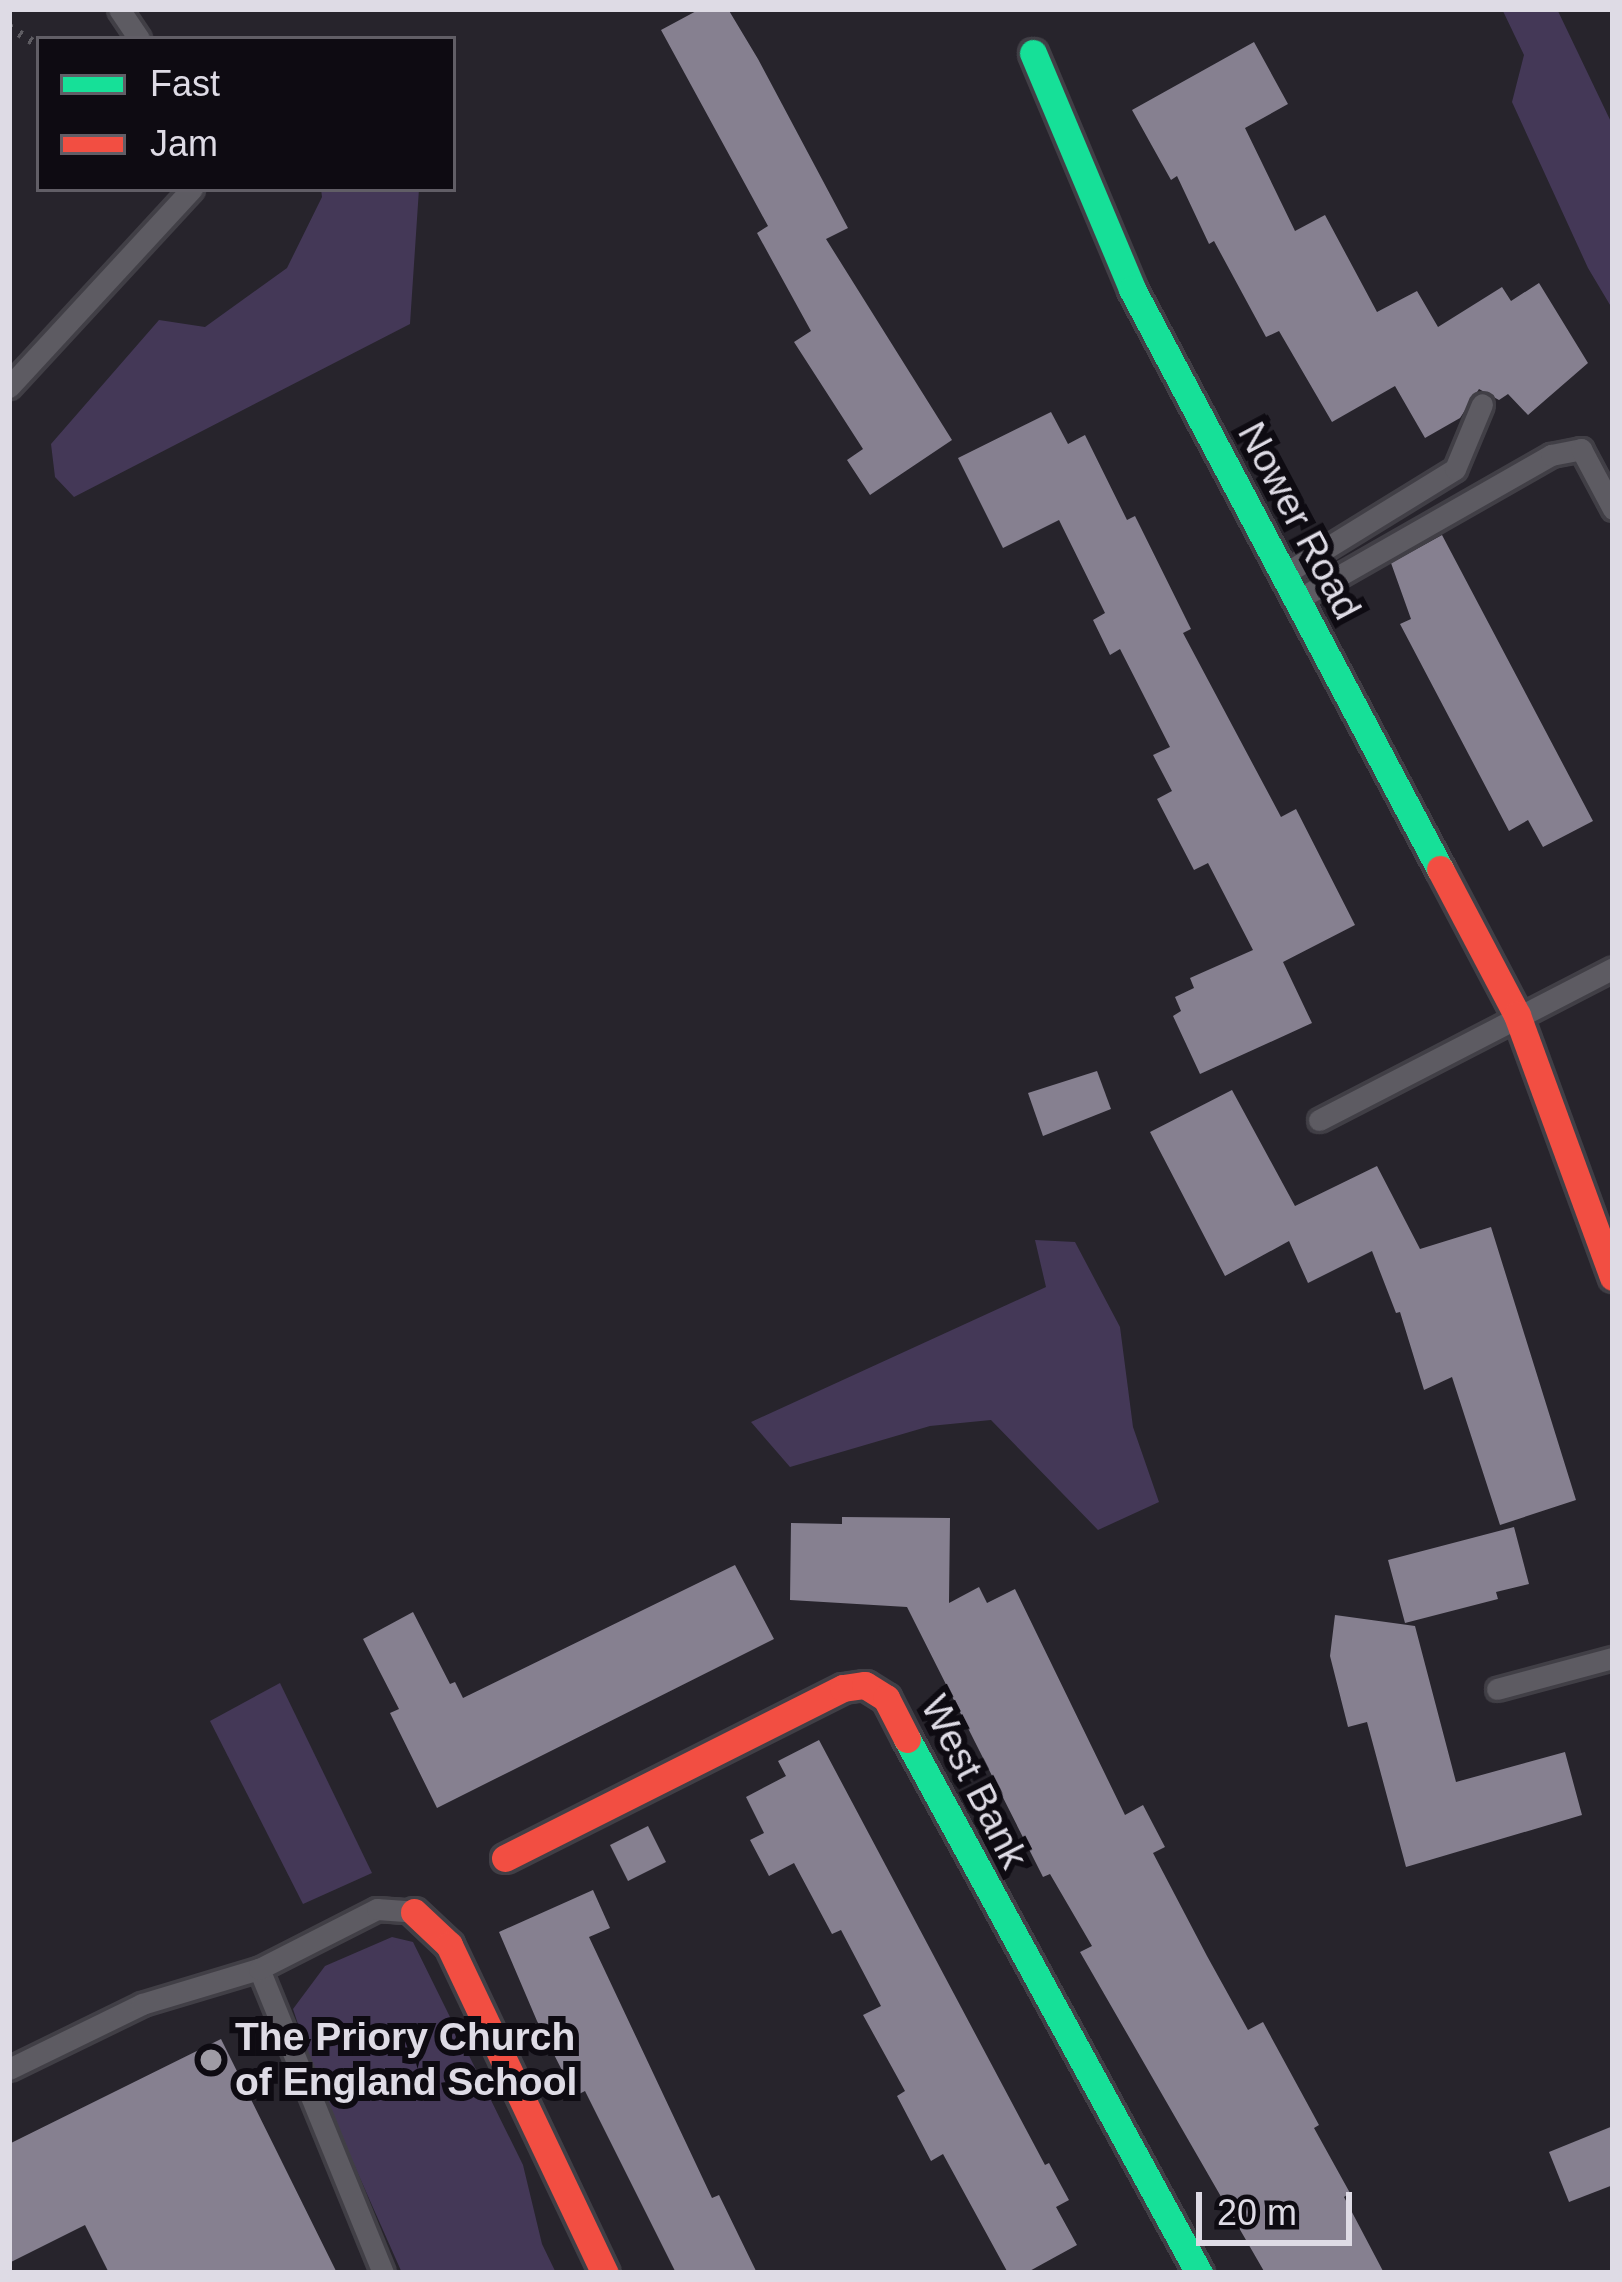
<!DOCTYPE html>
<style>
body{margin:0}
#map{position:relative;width:1622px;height:2282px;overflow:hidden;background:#27242c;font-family:Helvetica,sans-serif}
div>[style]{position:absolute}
.green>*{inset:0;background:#443857}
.building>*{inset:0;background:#868090}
.path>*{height:8px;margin-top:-4px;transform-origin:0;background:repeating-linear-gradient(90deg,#5f5d63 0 3px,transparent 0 12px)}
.roads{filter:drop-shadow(3px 0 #413f46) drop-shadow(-3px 0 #413f46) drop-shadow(0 3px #413f46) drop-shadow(0 -3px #413f46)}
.lane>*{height:21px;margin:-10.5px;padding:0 10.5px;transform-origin:10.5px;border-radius:10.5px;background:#5d5b62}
.fast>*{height:27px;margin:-13.5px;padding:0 13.5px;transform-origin:13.5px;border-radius:13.5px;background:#16e098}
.jam>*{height:27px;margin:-13.5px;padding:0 13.5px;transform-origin:13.5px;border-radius:13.5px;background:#f24e42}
.dots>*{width:33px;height:33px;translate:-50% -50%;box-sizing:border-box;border:6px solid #0e0b12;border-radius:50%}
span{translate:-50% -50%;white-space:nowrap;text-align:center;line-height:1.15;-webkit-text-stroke:12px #0e0b12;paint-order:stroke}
.street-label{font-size:39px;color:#dedbe5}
.poi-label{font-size:39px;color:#dedbe5;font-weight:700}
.left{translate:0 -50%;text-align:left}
.frame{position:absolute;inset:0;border:12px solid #dedbe5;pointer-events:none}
.legend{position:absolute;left:36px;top:36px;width:420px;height:156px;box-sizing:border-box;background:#0e0b12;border:3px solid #615e66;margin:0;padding:15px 21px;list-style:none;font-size:36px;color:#dedbe5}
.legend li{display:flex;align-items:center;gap:24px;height:60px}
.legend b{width:60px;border:3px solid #615e66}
.scale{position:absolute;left:1196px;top:2192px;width:156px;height:54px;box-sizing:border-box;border:6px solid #dedbe5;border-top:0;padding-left:15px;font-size:36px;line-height:42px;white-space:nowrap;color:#dedbe5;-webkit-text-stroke:9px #0e0b12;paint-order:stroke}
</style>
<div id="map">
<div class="green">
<i style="clip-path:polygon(1502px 9px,1557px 9px,1613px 126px,1613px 310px,1588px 268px,1512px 102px,1524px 55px)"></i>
<i style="clip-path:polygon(321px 189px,419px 189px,410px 324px,74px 497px,55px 477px,51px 444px,159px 320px,205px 327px,287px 268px,322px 197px)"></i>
<i style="clip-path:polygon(1035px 1240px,1075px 1242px,1120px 1327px,1133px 1427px,1159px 1502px,1098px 1530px,991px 1420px,930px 1426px,790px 1467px,751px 1422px,1046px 1287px)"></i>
<i style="clip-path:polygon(280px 1683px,372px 1873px,303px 1904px,210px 1721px)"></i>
<i style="clip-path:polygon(392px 1937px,413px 1942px,523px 2165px,542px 2244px,556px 2273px,402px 2273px,317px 2081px,293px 2009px,325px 1966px)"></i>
</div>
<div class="building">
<i style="clip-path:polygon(700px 9px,728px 9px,758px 59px,848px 228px,826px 239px,952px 440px,870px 495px,847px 460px,863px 449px,794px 342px,811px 331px,757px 233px,768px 226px,661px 30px)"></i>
<i style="clip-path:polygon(1254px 42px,1288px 104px,1245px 128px,1295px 231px,1325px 215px,1377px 312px,1417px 291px,1438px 327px,1502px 287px,1511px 301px,1539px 283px,1588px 363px,1528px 415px,1508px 394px,1499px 400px,1479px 389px,1460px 418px,1425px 438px,1395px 386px,1332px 422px,1279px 331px,1266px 337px,1214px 241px,1209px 244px,1177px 176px,1171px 180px,1132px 110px)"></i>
<i style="clip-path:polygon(1051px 412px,1068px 444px,1085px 435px,1127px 520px,1135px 516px,1191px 629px,1183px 633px,1281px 817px,1296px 809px,1355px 925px,1283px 962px,1312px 1023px,1200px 1074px,1173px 1016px,1181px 1011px,1175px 997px,1194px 988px,1190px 978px,1253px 950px,1208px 863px,1194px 870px,1157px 799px,1172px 791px,1153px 755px,1170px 747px,1120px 649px,1110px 655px,1093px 620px,1105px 613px,1059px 520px,1003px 548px,958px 458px)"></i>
<i style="clip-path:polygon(1442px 535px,1593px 821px,1543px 847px,1528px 820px,1509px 831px,1400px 624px,1411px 619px,1391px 563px)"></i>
<i style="clip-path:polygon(1097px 1071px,1111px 1109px,1043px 1136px,1028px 1093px)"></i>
<i style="clip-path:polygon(1232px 1090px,1295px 1206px,1377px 1166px,1420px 1249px,1491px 1227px,1576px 1500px,1500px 1525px,1452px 1377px,1424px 1390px,1400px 1312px,1396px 1313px,1372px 1251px,1308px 1283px,1289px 1241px,1225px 1276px,1150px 1132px)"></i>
<i style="clip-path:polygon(842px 1517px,950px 1518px,949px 1603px,979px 1587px,987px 1603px,1015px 1589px,1125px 1815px,1143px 1805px,1165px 1847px,1153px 1853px,1207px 1956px,1248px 2030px,1263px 2022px,1319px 2125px,1314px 2128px,1350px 2193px,1344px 2197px,1384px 2273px,1265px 2273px,1080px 1952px,1092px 1946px,1050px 1874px,1043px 1877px,907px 1607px,790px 1600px,791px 1523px,842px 1524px)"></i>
<i style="clip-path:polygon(1514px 1527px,1529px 1584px,1496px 1592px,1498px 1599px,1405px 1623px,1388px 1560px)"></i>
<i style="clip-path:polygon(735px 1565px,774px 1639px,437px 1808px,390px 1713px,399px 1709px,363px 1639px,413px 1612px,450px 1684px,455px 1682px,463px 1698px)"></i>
<i style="clip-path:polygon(1335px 1615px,1415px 1626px,1456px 1782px,1565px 1752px,1582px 1815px,1406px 1867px,1367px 1722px,1348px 1727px,1330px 1656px)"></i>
<i style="clip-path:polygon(819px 1740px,1045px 2165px,1049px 2163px,1069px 2200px,1056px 2207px,1077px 2245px,1026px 2273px,1008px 2273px,943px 2154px,931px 2161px,897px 2096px,905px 2091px,863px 2015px,881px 2006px,841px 1930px,832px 1934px,794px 1863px,769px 1876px,750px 1840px,764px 1833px,746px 1797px,786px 1776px,778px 1761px)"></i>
<i style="clip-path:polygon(648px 1826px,666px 1862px,628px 1881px,610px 1845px)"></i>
<i style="clip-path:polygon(593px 1890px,610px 1928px,589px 1937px,712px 2198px,719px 2195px,757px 2273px,676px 2273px,585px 2091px,575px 2096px,537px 2021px,499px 1932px)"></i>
<i style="clip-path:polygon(221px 2039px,337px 2273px,109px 2273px,85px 2225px,9px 2263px,9px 2144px)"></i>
<i style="clip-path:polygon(1613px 2126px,1613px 2185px,1569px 2202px,1549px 2152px)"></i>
</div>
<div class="path">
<i style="left:9px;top:27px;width:36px;rotate:32deg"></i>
</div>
<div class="roads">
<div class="lane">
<i style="left:119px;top:9px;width:36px;rotate:56deg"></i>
<i style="left:9px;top:387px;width:270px;rotate:-47.3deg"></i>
<i style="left:1286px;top:573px;width:198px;rotate:-31.6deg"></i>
<i style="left:1455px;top:469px;width:70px;rotate:-67.4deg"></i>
<i style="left:1302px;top:597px;width:287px;rotate:-29.7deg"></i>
<i style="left:1551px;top:455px;width:31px;rotate:-11deg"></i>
<i style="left:1581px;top:449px;width:68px;rotate:61.9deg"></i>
<i style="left:1319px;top:1120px;width:331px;rotate:-27.3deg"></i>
<i style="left:1497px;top:1689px;width:120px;rotate:-15deg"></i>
<i style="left:259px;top:1969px;width:328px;rotate:67.8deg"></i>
<i style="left:9px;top:2069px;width:148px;rotate:-26deg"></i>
<i style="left:142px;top:2004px;width:122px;rotate:-16.7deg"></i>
<i style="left:259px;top:1969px;width:132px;rotate:-27deg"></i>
<i style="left:377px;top:1909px;width:31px;rotate:4deg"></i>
</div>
<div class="fast">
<i style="left:1033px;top:53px;width:256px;rotate:67.2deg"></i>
<i style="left:1132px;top:289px;width:657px;rotate:62.03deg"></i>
<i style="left:907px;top:1739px;width:609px;rotate:61.33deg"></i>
</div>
<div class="jam">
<i style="left:1440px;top:869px;width:165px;rotate:62.2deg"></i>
<i style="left:1517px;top:1015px;width:279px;rotate:69.9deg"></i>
<i style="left:505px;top:1858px;width:378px;rotate:-26.7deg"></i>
<i style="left:843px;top:1688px;width:22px;rotate:-8deg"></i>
<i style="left:865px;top:1685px;width:25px;rotate:32deg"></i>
<i style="left:886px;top:1698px;width:46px;rotate:62.9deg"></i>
<i style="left:414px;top:1912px;width:48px;rotate:43.3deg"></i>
<i style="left:449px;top:1945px;width:363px;rotate:64.6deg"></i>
</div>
</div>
<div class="dots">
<i style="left:211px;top:2060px;background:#9e9ba4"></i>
</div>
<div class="street-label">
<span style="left:1299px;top:521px;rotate:62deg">Nower Road</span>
<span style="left:974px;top:1782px;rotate:63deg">West Bank</span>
</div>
<div class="poi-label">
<span class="left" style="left:235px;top:2060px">The Priory Church<br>of England School</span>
</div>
<div class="frame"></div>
<ul class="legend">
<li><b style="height:15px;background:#16e098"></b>Fast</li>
<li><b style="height:15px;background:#f24e42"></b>Jam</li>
</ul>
<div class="scale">20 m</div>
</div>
